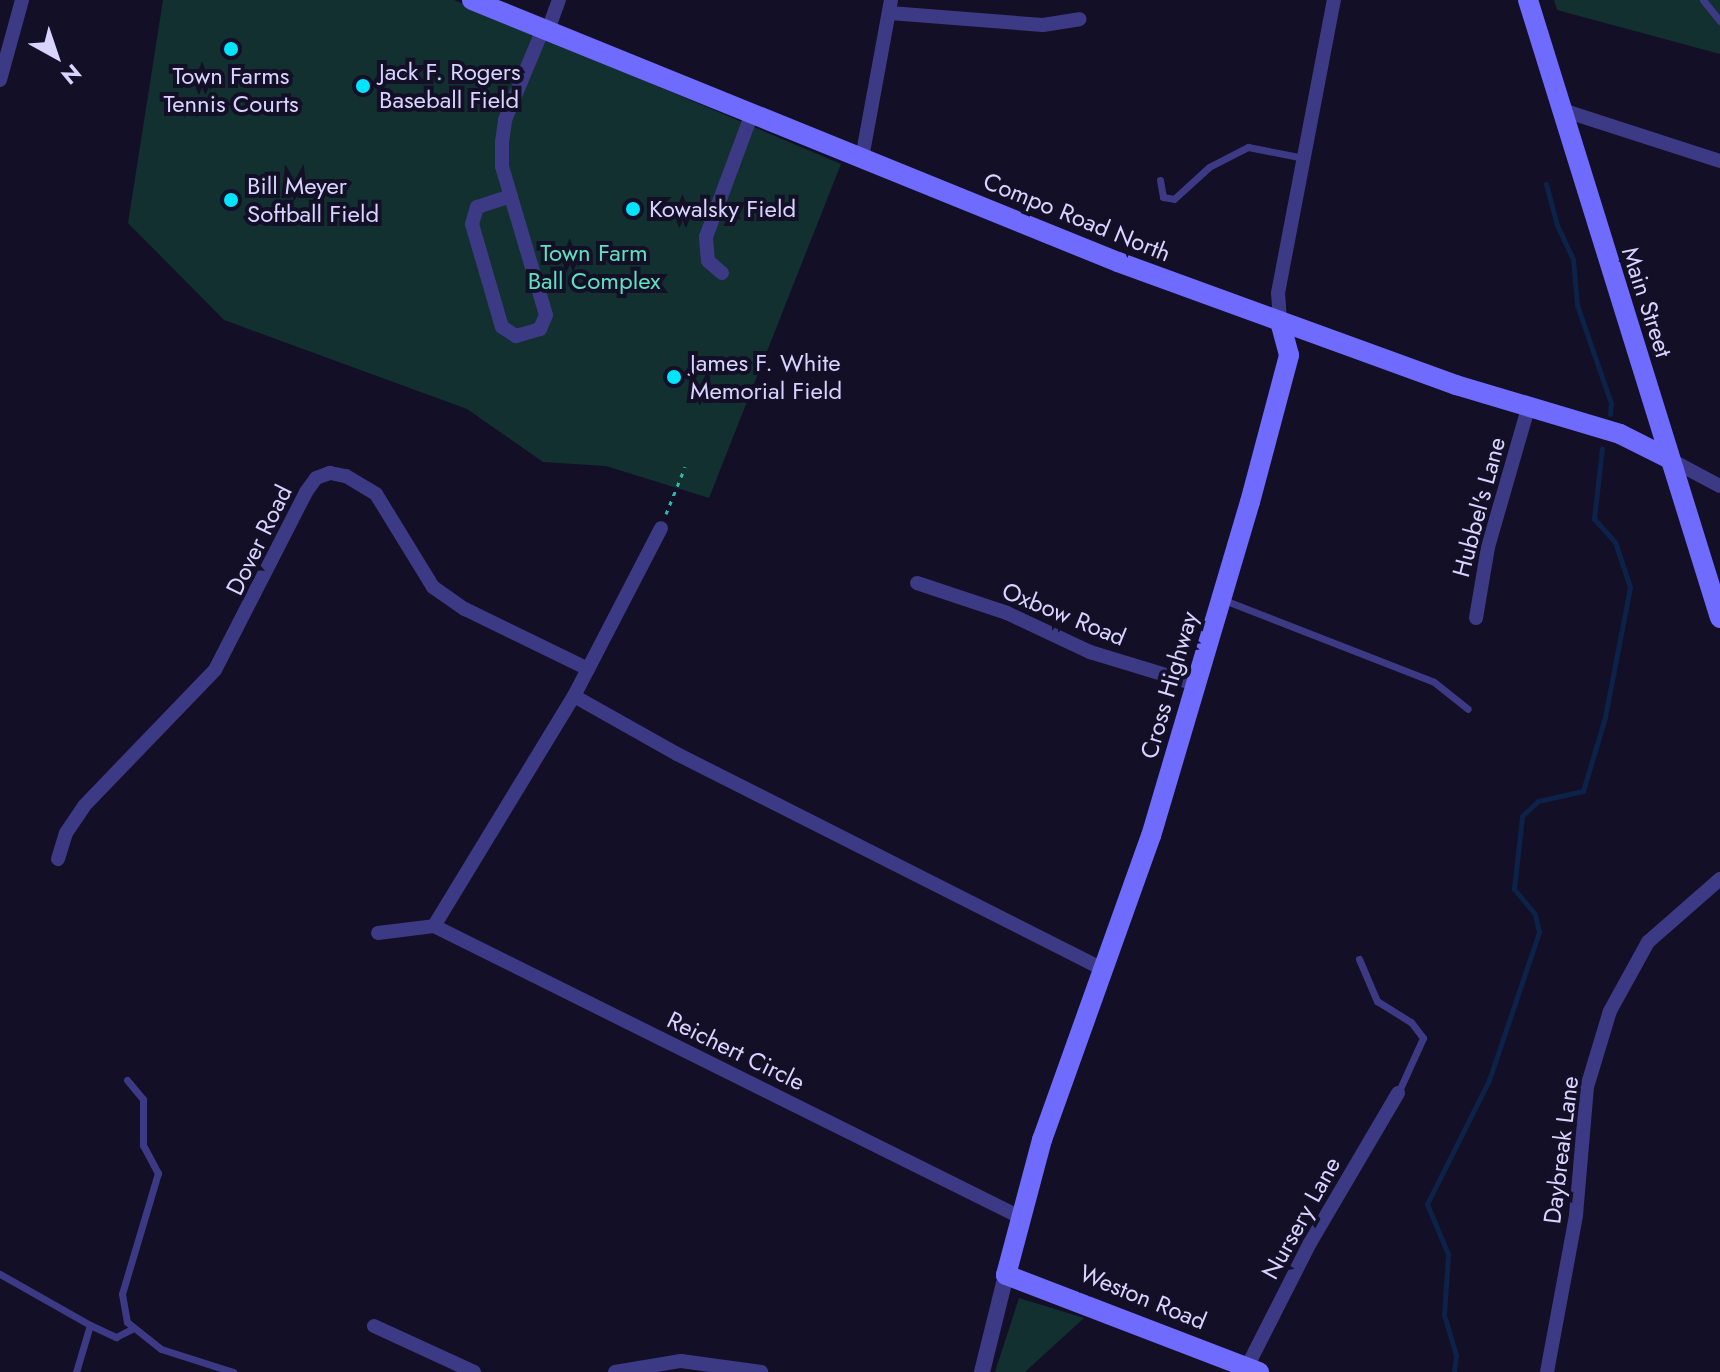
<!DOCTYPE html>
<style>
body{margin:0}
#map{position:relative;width:1720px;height:1372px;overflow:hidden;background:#130f26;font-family:Jost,sans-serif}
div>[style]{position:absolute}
.green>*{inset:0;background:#12302f}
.stream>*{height:5px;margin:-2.5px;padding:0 2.5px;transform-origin:2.5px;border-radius:2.5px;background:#0c2248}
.path>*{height:3px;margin-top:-1.5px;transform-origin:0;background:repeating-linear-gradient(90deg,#2fb8b0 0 4px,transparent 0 10px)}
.service>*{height:7px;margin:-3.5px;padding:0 3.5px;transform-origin:3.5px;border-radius:3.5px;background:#3d3a85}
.minor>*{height:14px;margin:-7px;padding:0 7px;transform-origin:7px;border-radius:7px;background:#3d3a85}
.tertiary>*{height:16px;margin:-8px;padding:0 8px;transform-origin:8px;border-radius:8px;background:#3d3a85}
.secondary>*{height:20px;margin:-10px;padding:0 10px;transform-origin:10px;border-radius:10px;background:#6f6bff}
.dots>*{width:22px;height:22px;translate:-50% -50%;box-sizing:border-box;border:4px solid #130f26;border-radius:50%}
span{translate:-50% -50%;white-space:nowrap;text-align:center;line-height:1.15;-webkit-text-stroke:8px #130f26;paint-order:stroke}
.poi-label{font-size:24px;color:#d9d4ff}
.left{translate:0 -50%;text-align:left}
.street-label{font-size:24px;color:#d9d4ff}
.park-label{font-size:24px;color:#5fe0c0}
.north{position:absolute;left:16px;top:16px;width:80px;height:80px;-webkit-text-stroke:6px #130f26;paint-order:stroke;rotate:140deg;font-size:22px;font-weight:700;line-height:32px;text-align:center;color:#d9d4ff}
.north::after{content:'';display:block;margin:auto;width:28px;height:36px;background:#d9d4ff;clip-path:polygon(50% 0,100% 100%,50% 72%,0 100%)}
</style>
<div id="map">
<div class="green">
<i style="clip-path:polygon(163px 0,454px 0,841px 164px,709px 498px,606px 466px,543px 462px,467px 409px,224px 320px,128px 223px)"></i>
<i style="clip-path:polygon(1554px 0,1720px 0,1720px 54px,1557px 10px)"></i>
<i style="clip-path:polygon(1019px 1298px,1084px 1318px,1025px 1372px,995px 1372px)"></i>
</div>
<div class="stream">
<i style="left:1546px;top:184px;width:42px;rotate:75deg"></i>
<i style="left:1557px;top:225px;width:38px;rotate:65deg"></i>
<i style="left:1573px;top:259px;width:46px;rotate:85deg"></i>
<i style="left:1577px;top:305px;width:104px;rotate:70.9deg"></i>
<i style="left:1611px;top:403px;width:11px;rotate:95deg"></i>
<i style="left:1454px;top:1372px;width:17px;rotate:-83deg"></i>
<i style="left:1456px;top:1355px;width:42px;rotate:-106.7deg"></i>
<i style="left:1444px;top:1315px;width:61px;rotate:-86.2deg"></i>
<i style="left:1448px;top:1254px;width:54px;rotate:-112.8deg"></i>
<i style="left:1427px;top:1204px;width:139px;rotate:-63.4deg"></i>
<i style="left:1489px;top:1080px;width:156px;rotate:-71.3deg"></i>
<i style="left:1539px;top:932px;width:18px;rotate:-103deg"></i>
<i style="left:1535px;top:914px;width:33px;rotate:-130deg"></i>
<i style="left:1514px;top:889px;width:73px;rotate:-83.7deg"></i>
<i style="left:1522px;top:816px;width:22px;rotate:-43deg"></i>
<i style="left:1538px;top:801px;width:46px;rotate:-12.5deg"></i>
<i style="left:1583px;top:791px;width:77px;rotate:-73.4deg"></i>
<i style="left:1605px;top:717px;width:132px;rotate:-79.1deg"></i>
<i style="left:1630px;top:587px;width:47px;rotate:-108.4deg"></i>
<i style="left:1615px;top:542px;width:31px;rotate:-132deg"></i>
<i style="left:1594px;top:519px;width:71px;rotate:-83.6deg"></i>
</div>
<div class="path">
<i style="left:666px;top:514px;width:51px;rotate:-68deg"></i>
</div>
<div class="service">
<i style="left:1703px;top:0;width:27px;rotate:51deg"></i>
<i style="left:1160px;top:180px;width:17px;rotate:80deg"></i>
<i style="left:1163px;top:197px;width:11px;rotate:10deg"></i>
<i style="left:1174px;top:199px;width:47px;rotate:-42.4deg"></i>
<i style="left:1209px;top:167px;width:44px;rotate:-27.1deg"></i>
<i style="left:1248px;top:147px;width:57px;rotate:11.1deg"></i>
<i style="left:1224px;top:600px;width:225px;rotate:21.3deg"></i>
<i style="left:1434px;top:682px;width:43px;rotate:38.5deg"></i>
<i style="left:1359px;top:959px;width:46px;rotate:66.8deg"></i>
<i style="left:1377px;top:1001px;width:40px;rotate:32deg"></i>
<i style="left:1411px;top:1022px;width:20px;rotate:53deg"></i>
<i style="left:1423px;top:1038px;width:60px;rotate:114.4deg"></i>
<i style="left:127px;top:1080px;width:25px;rotate:50deg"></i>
<i style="left:143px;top:1099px;width:46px;rotate:90deg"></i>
<i style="left:143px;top:1145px;width:32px;rotate:62deg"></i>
<i style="left:158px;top:1173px;width:126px;rotate:106.6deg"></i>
<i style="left:122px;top:1294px;width:28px;rotate:80deg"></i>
<i style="left:127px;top:1322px;width:43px;rotate:38.5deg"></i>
<i style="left:161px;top:1349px;width:76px;rotate:17.7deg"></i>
<i style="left:0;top:1274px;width:103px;rotate:29.5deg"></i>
<i style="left:76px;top:1372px;width:49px;rotate:-73.4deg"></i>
<i style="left:90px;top:1325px;width:29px;rotate:25deg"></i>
<i style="left:116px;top:1337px;width:18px;rotate:-27deg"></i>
</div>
<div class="minor">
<i style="left:890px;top:13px;width:153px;rotate:4.5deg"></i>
<i style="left:1043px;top:25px;width:37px;rotate:-9deg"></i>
<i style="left:548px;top:30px;width:32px;rotate:-70deg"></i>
<i style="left:0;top:80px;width:83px;rotate:-74.6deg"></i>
<i style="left:1559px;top:109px;width:169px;rotate:17.9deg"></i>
<i style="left:862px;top:158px;width:161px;rotate:-79.6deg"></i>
<i style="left:511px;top:196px;width:36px;rotate:162deg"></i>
<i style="left:477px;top:207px;width:18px;rotate:106deg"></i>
<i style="left:472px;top:224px;width:107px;rotate:73.8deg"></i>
<i style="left:502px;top:327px;width:17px;rotate:33deg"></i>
<i style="left:516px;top:336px;width:25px;rotate:-16deg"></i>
<i style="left:540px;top:329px;width:15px;rotate:-67deg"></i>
<i style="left:546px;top:315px;width:155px;rotate:-106.5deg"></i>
<i style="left:502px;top:166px;width:24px;rotate:-90deg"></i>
<i style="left:502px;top:142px;width:22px;rotate:-82deg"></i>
<i style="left:505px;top:120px;width:99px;rotate:-67.3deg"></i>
<i style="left:722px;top:273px;width:18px;rotate:-139deg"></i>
<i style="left:708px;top:261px;width:24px;rotate:-95deg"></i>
<i style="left:706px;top:237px;width:132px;rotate:-69.6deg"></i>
<i style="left:1280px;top:321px;width:28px;rotate:-94deg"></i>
<i style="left:1278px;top:293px;width:298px;rotate:-79.2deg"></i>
<i style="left:1671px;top:460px;width:55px;rotate:28deg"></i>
<i style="left:917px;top:583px;width:95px;rotate:18.4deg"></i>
<i style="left:1007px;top:613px;width:92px;rotate:25.2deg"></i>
<i style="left:1090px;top:652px;width:110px;rotate:16.9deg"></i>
<i style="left:1476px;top:618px;width:72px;rotate:-80.4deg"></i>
<i style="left:1488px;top:547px;width:145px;rotate:-73.9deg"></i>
<i style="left:574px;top:696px;width:118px;rotate:29.4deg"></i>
<i style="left:677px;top:754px;width:474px;rotate:26.8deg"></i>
<i style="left:58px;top:859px;width:27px;rotate:-73deg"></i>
<i style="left:66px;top:833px;width:32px;rotate:-56deg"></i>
<i style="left:84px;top:806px;width:189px;rotate:-46.1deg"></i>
<i style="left:215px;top:670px;width:200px;rotate:-62.9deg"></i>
<i style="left:306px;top:492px;width:17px;rotate:-54deg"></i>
<i style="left:316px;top:478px;width:15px;rotate:-20deg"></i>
<i style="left:330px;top:473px;width:16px;rotate:11deg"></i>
<i style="left:346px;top:476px;width:35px;rotate:31deg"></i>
<i style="left:376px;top:494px;width:109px;rotate:58.5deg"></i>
<i style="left:433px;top:587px;width:39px;rotate:35deg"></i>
<i style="left:465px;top:609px;width:137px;rotate:26deg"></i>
<i style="left:434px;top:926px;width:269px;rotate:-58.7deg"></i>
<i style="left:574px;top:696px;width:189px;rotate:-62.6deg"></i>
<i style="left:378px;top:933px;width:56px;rotate:-7.1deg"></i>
<i style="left:434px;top:926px;width:652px;rotate:26.41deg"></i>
<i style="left:374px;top:1326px;width:110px;rotate:24.7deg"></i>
<i style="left:1247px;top:1367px;width:139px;rotate:-63.1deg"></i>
<i style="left:1310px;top:1243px;width:174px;rotate:-59.6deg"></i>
<i style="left:615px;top:1372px;width:67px;rotate:-9.5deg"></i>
<i style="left:681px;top:1361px;width:81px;rotate:7.8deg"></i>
<i style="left:1547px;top:1372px;width:160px;rotate:-79.5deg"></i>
<i style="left:1576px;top:1215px;width:128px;rotate:-85.1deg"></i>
<i style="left:1587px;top:1087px;width:79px;rotate:-73.2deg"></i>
<i style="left:1610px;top:1011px;width:79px;rotate:-61.2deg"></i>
<i style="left:1648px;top:942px;width:96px;rotate:-41.2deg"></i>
</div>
<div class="tertiary">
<i style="left:982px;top:1372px;width:100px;rotate:-76.1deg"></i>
</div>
<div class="secondary">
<i style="left:472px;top:0;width:697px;rotate:22.08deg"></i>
<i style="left:1118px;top:262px;width:360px;rotate:20deg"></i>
<i style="left:1456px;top:385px;width:171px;rotate:16.6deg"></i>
<i style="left:1620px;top:434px;width:56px;rotate:26.6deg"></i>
<i style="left:1528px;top:0;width:647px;rotate:72.74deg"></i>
<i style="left:1259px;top:1372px;width:271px;rotate:-159deg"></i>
<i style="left:1006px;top:1275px;width:140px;rotate:-75.1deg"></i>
<i style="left:1042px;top:1140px;width:323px;rotate:-70.3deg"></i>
<i style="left:1151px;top:836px;width:348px;rotate:-73.5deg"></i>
<i style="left:1250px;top:502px;width:152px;rotate:-75.1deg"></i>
<i style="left:1289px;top:355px;width:35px;rotate:-105deg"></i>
</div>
<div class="dots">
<i style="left:231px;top:49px;background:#00e5ff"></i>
<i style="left:363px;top:86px;background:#00e5ff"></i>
<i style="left:231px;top:200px;background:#00e5ff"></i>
<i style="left:633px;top:209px;background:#00e5ff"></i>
<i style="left:674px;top:377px;background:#00e5ff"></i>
</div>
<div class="poi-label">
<span class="left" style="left:379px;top:86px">Jack F. Rogers<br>Baseball Field</span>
<span style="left:231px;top:90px">Town Farms<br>Tennis Courts</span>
<span class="left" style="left:247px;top:200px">Bill Meyer<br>Softball Field</span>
<span class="left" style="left:649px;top:209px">Kowalsky Field</span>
<span class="left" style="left:690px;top:377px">James F. White<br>Memorial Field</span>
</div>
<div class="street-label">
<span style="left:1077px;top:217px;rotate:22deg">Compo Road North</span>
<span style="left:1647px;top:302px;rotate:72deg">Main Street</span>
<span style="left:1479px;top:507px;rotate:-75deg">Hubbel's Lane</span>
<span style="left:259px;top:540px;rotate:-64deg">Dover Road</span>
<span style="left:1064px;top:614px;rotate:22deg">Oxbow Road</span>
<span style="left:1169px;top:685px;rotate:-74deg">Cross Highway</span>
<span style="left:736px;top:1051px;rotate:26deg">Reichert Circle</span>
<span style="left:1561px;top:1150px;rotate:-83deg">Daybreak Lane</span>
<span style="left:1301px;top:1218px;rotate:-61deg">Nursery Lane</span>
<span style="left:1143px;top:1297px;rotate:22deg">Weston Road</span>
</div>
<div class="park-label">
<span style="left:594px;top:267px">Town Farm<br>Ball Complex</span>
</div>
<div class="north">N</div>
</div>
